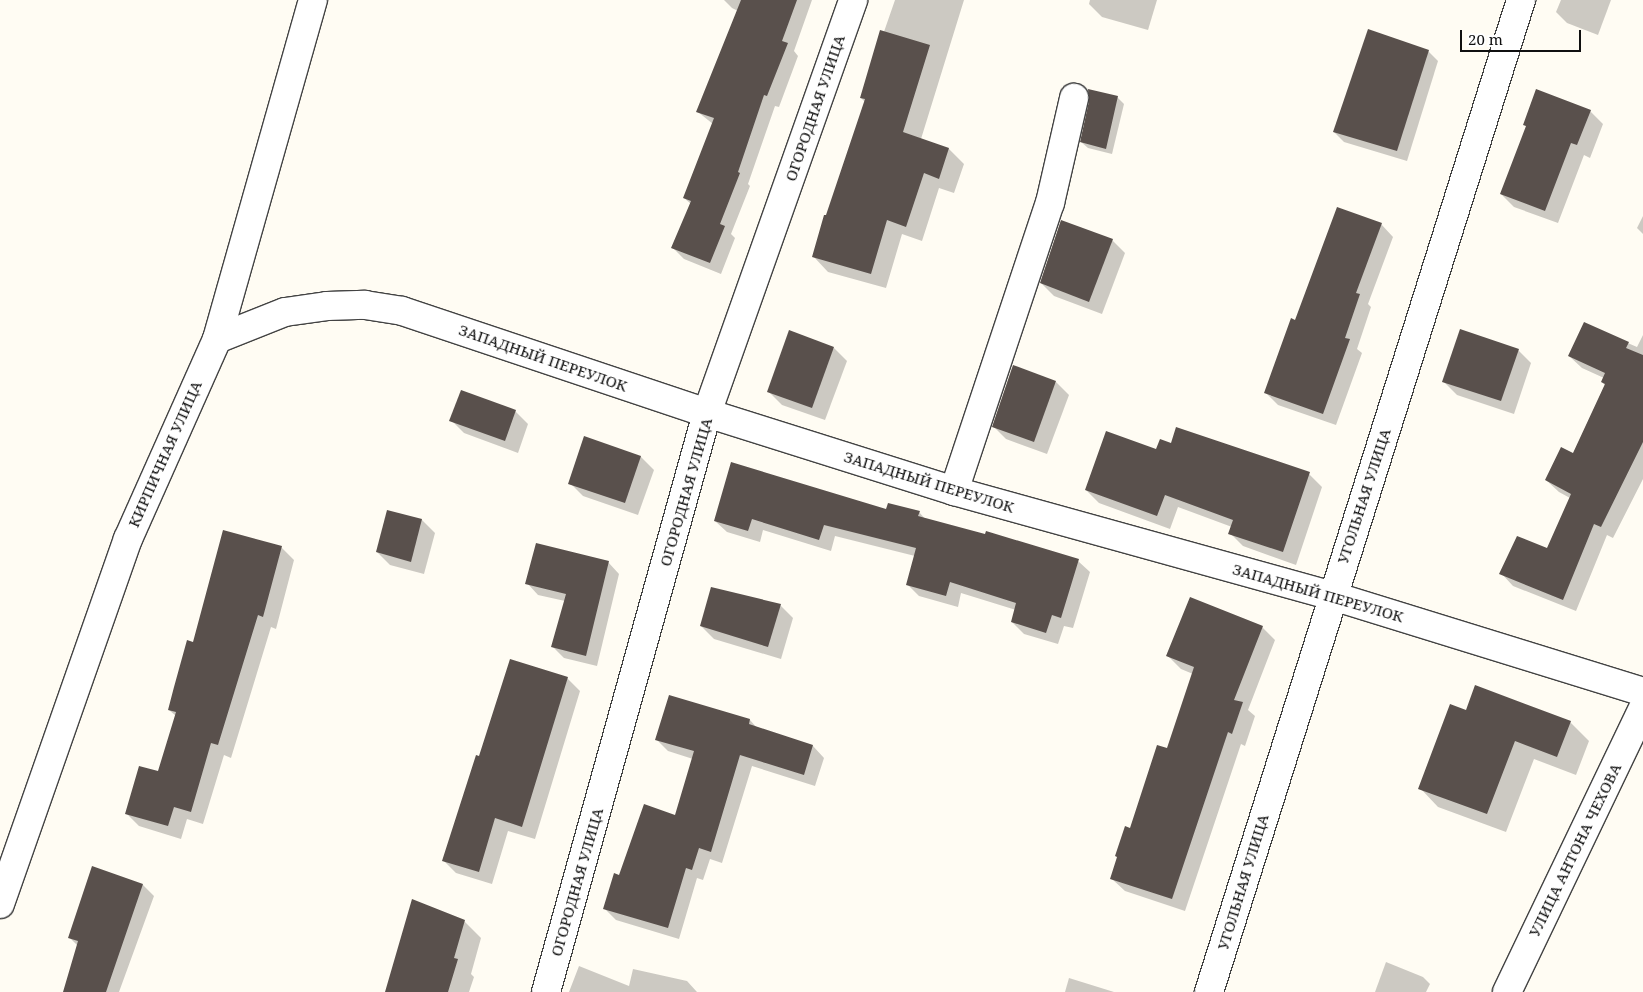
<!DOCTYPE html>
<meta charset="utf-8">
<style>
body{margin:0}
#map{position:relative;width:1643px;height:992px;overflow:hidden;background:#fffcf3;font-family:"Noto Serif",serif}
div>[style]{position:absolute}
.shadow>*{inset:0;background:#0003}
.building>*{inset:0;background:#59504c}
.roads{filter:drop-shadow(1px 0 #434343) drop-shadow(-1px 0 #434343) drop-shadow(0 1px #434343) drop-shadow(0 -1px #434343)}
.minor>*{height:28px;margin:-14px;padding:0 14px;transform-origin:14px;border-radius:14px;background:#fff}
span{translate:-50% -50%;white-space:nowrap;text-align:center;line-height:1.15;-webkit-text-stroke:5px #fff;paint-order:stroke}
.street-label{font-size:15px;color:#101010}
.scale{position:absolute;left:1460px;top:30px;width:121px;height:22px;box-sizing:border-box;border:2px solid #101010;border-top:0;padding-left:6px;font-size:15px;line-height:18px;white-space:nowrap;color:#101010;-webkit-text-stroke:4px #fff;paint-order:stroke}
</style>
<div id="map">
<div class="shadow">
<i style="clip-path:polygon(724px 0,812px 0,794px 51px,798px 56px,779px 107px,775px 106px,748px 184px,750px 186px,731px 234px,735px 238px,721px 274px,684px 259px,673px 248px,691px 204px,684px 198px,713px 124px,698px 112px,738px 11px,732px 8px)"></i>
<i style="clip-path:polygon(895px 0,964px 0,921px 139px,949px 149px,964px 164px,954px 193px,939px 188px,922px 241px,902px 234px,886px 288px,828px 272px,813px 256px,865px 102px,861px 98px)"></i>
<i style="clip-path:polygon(1090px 0,1157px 0,1148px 30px,1102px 17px,1089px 4px)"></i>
<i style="clip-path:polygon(1561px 0,1611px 0,1598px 35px,1567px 23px,1556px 12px)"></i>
<i style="clip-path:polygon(1428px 51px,1438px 61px,1407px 161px,1344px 142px,1334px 132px)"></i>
<i style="clip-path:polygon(1117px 97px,1124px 104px,1112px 154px,1088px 148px,1081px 142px)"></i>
<i style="clip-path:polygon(1590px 111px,1603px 124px,1590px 158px,1584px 155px,1558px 223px,1514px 207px,1501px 194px,1527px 127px,1524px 124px)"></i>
<i style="clip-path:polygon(1643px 216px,1643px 234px,1637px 228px)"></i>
<i style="clip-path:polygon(1381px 224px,1393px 237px,1368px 304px,1371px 307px,1357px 349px,1362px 353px,1336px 425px,1278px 405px,1266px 393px,1296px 322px)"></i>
<i style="clip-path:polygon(1112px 240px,1125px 253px,1102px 314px,1054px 296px,1041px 283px)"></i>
<i style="clip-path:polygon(1584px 324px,1637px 347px,1643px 335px,1643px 479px,1613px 538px,1607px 535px,1576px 611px,1513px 586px,1501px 573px,1547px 549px,1570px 498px,1559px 492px,1546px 480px,1573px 454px,1605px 385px,1602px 382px,1604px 378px,1582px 368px,1569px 356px)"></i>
<i style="clip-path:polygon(834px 348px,847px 361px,825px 420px,782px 405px,769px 392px)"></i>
<i style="clip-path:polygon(1518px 350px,1531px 363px,1514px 414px,1457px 395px,1444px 382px)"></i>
<i style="clip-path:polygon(1056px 382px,1069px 395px,1047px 454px,1006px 439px,993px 426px)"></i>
<i style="clip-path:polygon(515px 411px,528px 424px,518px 453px,464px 433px,451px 420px)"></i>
<i style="clip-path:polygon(585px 438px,641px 457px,654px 470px,638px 515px,583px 496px,570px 483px)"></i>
<i style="clip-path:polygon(1172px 444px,1309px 474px,1322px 487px,1296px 565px,1243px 546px,1230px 533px,1232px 527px,1178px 507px,1170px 529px,1099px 503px,1086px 490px)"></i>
<i style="clip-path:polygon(887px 510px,919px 512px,926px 520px,1078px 561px,1090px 572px,1073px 628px,1064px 626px,1058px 644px,1024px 634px,1012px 622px,1016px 610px,961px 593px,958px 607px,919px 596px,907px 584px,915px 556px,835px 536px,831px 551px,763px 530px,760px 542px,727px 532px,715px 521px)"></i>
<i style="clip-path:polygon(388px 512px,422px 520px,435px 533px,424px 574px,390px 565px,377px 552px)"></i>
<i style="clip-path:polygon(281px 547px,294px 560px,276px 629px,271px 627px,231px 758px,224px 755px,203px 824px,187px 819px,181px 839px,139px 826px,126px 813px,159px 772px,176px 716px,169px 710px,194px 643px)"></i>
<i style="clip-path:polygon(608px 562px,619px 574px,597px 666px,564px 658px,553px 647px,565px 601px,538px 595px,527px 583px)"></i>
<i style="clip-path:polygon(780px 605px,793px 618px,781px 659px,714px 639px,701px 626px)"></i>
<i style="clip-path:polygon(1262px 627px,1275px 640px,1248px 710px,1255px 716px,1245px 746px,1241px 744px,1185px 911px,1125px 891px,1112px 879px,1131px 830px,1168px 750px,1193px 674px,1181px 669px,1168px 656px)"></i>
<i style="clip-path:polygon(567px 678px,580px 691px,535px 839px,508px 831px,492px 884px,456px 873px,443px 860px,480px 758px)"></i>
<i style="clip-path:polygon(670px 696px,750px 720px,757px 728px,813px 746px,824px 758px,815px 786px,752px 766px,722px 863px,710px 859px,703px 880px,697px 878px,679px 939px,616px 920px,605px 909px,619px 876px,676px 816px,693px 759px,668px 751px,657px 740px)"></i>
<i style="clip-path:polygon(1466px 711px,1570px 722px,1589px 741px,1576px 775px,1534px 759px,1506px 832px,1438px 807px,1420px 788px)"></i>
<i style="clip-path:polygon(92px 868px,143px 885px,154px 896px,119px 992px,64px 992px,78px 946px,69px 937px)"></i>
<i style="clip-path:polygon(464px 921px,481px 938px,471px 974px,474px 977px,469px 992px,387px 992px)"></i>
<i style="clip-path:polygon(1386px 962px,1423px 977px,1430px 984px,1426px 992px,1375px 992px)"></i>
<i style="clip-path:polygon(579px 966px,629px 986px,633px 969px,687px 981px,697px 992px,569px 992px)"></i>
<i style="clip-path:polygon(1069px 978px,1114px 992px,1065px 992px)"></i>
</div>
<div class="building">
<i style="clip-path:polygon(741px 0,797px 0,782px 41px,788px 43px,767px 96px,764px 95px,738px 172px,740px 173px,720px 224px,725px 226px,710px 263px,671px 248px,691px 201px,683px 198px,714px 118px,696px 112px)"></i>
<i style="clip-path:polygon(1368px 29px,1429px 50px,1397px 151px,1333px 132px)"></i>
<i style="clip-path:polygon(880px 30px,930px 45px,903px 132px,949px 148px,939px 179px,924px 173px,906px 227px,887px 220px,871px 274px,812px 257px,824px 215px,826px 215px,865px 99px,860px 98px)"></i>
<i style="clip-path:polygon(1088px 89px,1118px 96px,1106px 149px,1080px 142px,1089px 101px)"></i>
<i style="clip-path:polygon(1536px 89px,1591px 110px,1577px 145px,1571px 143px,1545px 211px,1500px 194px,1526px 126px,1523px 125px)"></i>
<i style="clip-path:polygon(1337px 207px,1382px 223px,1356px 293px,1360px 294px,1345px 338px,1350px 339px,1323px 414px,1264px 393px,1291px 318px,1295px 320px)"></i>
<i style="clip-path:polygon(1061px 220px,1113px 239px,1089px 302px,1040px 283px)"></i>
<i style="clip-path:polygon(1584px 322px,1629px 342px,1626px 348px,1643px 355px,1643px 442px,1601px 527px,1594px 524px,1563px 600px,1499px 574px,1517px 536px,1547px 548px,1571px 494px,1545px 480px,1561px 447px,1573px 453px,1605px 384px,1601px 382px,1605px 373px,1568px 356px)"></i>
<i style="clip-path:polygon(1460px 329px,1519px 349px,1501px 401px,1442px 382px)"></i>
<i style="clip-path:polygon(789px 330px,834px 347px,812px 408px,767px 392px)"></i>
<i style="clip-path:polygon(1013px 365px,1056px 381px,1034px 442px,992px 427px)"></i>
<i style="clip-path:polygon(461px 390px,516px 410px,505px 441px,449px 421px)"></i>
<i style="clip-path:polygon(1176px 427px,1310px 472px,1283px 552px,1228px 534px,1233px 520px,1165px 495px,1157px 516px,1085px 490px,1106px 431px,1156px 449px,1160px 439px,1171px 443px)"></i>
<i style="clip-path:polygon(584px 436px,641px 456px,625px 503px,568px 484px)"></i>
<i style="clip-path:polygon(731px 462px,886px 509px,888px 503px,920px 511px,918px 516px,985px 534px,986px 531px,1079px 559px,1061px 618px,1052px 615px,1046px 633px,1011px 622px,1016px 603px,950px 582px,946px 596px,906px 585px,916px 548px,824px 525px,819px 540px,752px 519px,748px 531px,714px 521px)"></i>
<i style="clip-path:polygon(387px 510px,422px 519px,411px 562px,376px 552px)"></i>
<i style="clip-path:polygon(223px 530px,282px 546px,263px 617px,258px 615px,218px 745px,211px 743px,191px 812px,174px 807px,168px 826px,125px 814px,139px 766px,158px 771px,176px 712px,168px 710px,174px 687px,187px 640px,193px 642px)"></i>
<i style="clip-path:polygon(536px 543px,609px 561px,586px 656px,551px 647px,566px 594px,525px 584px)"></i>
<i style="clip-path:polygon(711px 587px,781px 604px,768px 647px,700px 626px)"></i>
<i style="clip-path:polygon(1190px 597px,1263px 626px,1234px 700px,1243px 702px,1232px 734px,1228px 732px,1172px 899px,1110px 879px,1117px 857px,1115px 856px,1125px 826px,1130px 828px,1157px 745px,1167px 748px,1194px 667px,1166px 656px)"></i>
<i style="clip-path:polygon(510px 659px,568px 677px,522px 827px,495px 818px,479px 872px,442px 861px,476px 755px,479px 756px)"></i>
<i style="clip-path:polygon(1475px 685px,1571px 721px,1557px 757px,1515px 741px,1487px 814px,1418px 789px,1450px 704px,1466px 710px)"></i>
<i style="clip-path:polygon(669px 695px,750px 719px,749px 724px,813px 745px,804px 775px,740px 755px,711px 852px,699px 848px,692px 870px,686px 868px,668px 928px,603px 909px,614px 873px,619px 875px,644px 804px,675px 815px,694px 751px,655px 740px)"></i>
<i style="clip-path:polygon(92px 866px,143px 884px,106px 992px,63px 992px,78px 941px,68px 938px)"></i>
<i style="clip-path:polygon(412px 899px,465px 920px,454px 958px,458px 959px,448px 992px,385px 992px)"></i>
</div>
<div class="roads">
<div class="minor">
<i style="left:217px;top:339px;width:73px;rotate:-21.7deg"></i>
<i style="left:285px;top:312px;width:42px;rotate:-8.1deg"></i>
<i style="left:327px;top:306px;width:38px;rotate:-2deg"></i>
<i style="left:365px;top:305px;width:37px;rotate:9deg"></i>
<i style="left:402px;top:311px;width:322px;rotate:18.5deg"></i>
<i style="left:707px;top:413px;width:259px;rotate:17.5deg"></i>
<i style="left:954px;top:491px;width:393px;rotate:15.5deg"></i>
<i style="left:1333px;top:596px;width:325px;rotate:17.2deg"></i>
<i style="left:954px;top:491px;width:304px;rotate:-71.6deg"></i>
<i style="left:1050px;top:203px;width:108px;rotate:-77.1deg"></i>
<i style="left:0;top:904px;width:387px;rotate:-70.7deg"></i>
<i style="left:128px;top:539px;width:219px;rotate:-66deg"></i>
<i style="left:217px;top:339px;width:352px;rotate:-74.2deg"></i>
<i style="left:546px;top:992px;width:601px;rotate:-74.46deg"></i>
<i style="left:707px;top:413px;width:438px;rotate:-70.5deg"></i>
<i style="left:1209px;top:992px;width:1040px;rotate:-72.54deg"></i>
<i style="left:1507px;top:992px;width:315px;rotate:-64.4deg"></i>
</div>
</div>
<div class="street-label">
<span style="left:815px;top:108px;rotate:-71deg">ОГОРОДНАЯ УЛИЦА</span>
<span style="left:543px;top:358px;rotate:19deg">ЗАПАДНЫЙ ПЕРЕУЛОК</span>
<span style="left:165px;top:454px;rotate:-66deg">КИРПИЧНАЯ УЛИЦА</span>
<span style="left:929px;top:482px;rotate:17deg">ЗАПАДНЫЙ ПЕРЕУЛОК</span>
<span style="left:686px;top:492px;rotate:-74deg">ОГОРОДНАЯ УЛИЦА</span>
<span style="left:1364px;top:496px;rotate:-72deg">УГОЛЬНАЯ УЛИЦА</span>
<span style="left:1318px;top:593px;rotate:16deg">ЗАПАДНЫЙ ПЕРЕУЛОК</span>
<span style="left:1575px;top:850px;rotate:-64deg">УЛИЦА АНТОНА ЧЕХОВА</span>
<span style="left:577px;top:882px;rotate:-74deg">ОГОРОДНАЯ УЛИЦА</span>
<span style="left:1243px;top:882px;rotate:-73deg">УГОЛЬНАЯ УЛИЦА</span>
</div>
<div class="scale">20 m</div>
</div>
